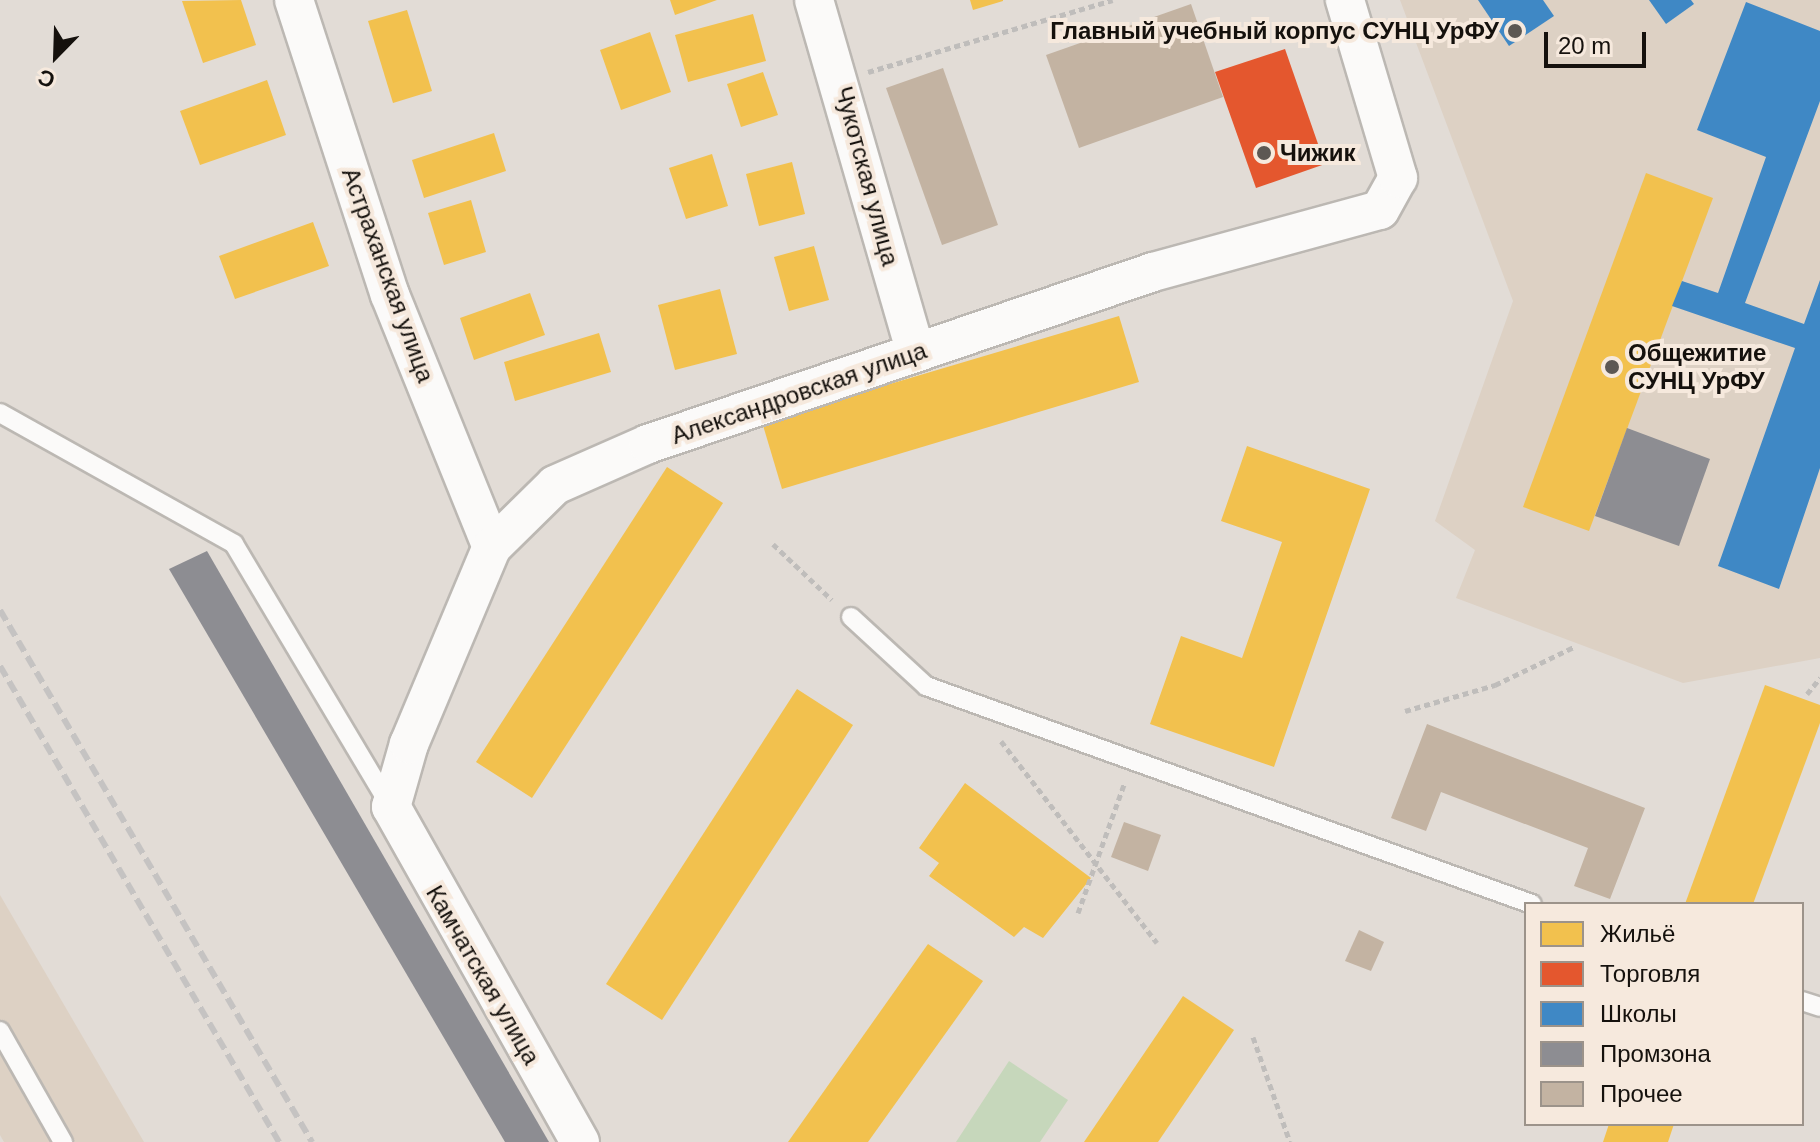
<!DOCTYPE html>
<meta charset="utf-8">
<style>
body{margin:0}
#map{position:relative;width:1820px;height:1142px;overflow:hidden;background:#e2dcd6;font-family:Helvetica,sans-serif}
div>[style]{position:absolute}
.built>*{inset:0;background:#ddd1c4}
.green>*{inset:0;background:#c6d7bb}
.homes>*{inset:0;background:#f2c14e}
.shops>*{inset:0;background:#e4572e}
.schools>*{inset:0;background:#3f88c5}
.industry>*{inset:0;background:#8d8d92}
.building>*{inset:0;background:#c3b3a2}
.path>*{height:5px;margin-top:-2.5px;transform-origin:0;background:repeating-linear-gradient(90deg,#bfbdbb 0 6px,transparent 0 10px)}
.roads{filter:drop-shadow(2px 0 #bcb8b3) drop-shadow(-2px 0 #bcb8b3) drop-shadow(0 2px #bcb8b3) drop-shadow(0 -2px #bcb8b3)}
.lane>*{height:18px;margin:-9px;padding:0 9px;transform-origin:9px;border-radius:9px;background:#fbfaf9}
.street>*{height:38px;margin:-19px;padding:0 19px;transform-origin:19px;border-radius:19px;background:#fbfaf9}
.rail>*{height:6px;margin-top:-3px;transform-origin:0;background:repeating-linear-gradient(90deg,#c5c3c2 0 12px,transparent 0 18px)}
.dots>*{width:22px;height:22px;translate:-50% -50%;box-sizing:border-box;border:4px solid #f6e9dd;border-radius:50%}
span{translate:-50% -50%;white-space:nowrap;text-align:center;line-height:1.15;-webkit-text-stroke:8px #f6e9dd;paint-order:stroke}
.poi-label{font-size:24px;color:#15110d;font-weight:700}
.right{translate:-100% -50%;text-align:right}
.left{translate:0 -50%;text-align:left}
.street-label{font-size:24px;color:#15110d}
.legend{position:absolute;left:1524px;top:902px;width:280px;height:224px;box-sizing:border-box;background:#f6e9dd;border:2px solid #9c938a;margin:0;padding:10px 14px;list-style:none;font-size:24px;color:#15110d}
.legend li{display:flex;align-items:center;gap:16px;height:40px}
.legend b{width:40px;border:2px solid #9c938a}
.north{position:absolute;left:16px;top:16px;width:80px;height:80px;-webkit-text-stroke:6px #f6e9dd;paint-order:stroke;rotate:203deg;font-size:22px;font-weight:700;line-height:32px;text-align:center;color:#15110d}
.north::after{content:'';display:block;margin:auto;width:28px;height:36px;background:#15110d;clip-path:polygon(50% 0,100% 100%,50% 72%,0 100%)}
.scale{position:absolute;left:1544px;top:32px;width:102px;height:36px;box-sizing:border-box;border:4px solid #15110d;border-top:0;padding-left:10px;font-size:24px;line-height:28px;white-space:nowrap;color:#15110d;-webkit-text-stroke:6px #f6e9dd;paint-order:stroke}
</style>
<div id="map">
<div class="built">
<i style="clip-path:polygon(1400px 0,1820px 0,1820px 658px,1683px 683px,1456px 598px,1475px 550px,1435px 521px,1513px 301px)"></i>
<i style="clip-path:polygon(0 895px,144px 1142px,4px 1142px,0 1135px)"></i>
</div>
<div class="green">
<i style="clip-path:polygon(1009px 1061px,1068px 1100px,1040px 1142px,956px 1142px)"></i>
</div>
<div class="homes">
<i style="clip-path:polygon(241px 0,256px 45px,203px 63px,182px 1px)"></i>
<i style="clip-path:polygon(670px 0,717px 0,675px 15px)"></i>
<i style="clip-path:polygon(970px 0,1003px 0,1003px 1px,973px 10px)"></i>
<i style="clip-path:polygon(407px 10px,432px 91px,393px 103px,368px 21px)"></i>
<i style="clip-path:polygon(753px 14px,766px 61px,688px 82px,675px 35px)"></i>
<i style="clip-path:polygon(650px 32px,671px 92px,621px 110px,600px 50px)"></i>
<i style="clip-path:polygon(763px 72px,778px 115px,741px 127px,727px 84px)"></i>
<i style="clip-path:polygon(267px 80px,286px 135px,200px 165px,180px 111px)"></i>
<i style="clip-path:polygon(494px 133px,506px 171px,424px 198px,412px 160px)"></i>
<i style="clip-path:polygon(712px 154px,728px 206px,686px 219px,669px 168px)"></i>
<i style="clip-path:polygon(792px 162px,805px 214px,759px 226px,746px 174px)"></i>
<i style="clip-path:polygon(1646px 173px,1713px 198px,1589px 531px,1523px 507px)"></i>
<i style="clip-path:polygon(471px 200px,486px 252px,444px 265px,428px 213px)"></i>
<i style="clip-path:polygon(313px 222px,329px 266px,235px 299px,219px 256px)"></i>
<i style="clip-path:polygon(814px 246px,829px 300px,789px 311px,774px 257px)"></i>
<i style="clip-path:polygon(720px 289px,737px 354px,675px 370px,658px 305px)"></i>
<i style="clip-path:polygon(530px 293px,545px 335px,474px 360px,460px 318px)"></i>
<i style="clip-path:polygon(1119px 316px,1139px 382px,782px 489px,762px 422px)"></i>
<i style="clip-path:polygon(599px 333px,611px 372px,515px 401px,504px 362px)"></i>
<i style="clip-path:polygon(1247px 446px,1370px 489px,1274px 767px,1150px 724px,1181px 636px,1242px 658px,1282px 542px,1221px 521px)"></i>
<i style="clip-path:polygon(667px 467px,723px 503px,532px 798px,476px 762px)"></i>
<i style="clip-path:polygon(1765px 685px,1820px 705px,1820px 723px,1753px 904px,1685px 904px)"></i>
<i style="clip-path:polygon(797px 689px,853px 725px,662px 1020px,606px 984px)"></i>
<i style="clip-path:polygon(965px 783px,1091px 878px,1043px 938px,1024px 927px,1014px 937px,929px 876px,939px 863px,919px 848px)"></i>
<i style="clip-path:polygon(928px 944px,983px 981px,868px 1142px,788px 1142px)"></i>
<i style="clip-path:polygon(1183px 996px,1234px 1030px,1158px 1142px,1084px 1142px)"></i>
<i style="clip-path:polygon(1609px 1124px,1674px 1124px,1668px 1142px,1603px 1142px)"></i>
</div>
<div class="shops">
<i style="clip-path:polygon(1285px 49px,1325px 164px,1256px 188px,1215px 72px)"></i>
</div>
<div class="schools">
<i style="clip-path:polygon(1478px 0,1543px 0,1554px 16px,1509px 46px)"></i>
<i style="clip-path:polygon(1649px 0,1691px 0,1694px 4px,1666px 24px)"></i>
<i style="clip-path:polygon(1746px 2px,1820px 31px,1820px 101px,1745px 303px,1804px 324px,1820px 280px,1820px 468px,1779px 589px,1718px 566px,1795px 348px,1672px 306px,1682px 281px,1718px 293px,1766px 157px,1697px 130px)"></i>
</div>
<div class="industry">
<i style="clip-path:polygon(1627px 428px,1710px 459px,1679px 546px,1595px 516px)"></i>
<i style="clip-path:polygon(207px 551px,549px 1142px,505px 1142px,169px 569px)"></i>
</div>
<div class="building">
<i style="clip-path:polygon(1191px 4px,1223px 97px,1079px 148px,1046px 55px)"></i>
<i style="clip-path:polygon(943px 68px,998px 225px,942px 245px,886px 88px)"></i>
<i style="clip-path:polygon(1427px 724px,1645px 808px,1610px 899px,1574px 886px,1588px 848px,1441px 792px,1426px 831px,1391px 818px)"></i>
<i style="clip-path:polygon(1124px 822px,1161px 835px,1148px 871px,1111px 857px)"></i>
<i style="clip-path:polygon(1359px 930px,1384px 942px,1371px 971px,1345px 961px)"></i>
</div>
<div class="path">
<i style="left:868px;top:72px;width:255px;rotate:-16.4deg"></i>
<i style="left:773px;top:544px;width:81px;rotate:43.5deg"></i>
<i style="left:1807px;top:694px;width:21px;rotate:-51deg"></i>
<i style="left:1405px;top:711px;width:94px;rotate:-16.1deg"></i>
<i style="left:1495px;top:685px;width:88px;rotate:-25.7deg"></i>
<i style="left:1001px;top:741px;width:255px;rotate:52.3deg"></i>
<i style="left:1078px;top:913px;width:139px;rotate:-70.3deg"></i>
<i style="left:1253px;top:1037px;width:111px;rotate:70.6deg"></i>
</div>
<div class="roads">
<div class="lane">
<i style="left:0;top:413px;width:268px;rotate:29.2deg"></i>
<i style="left:234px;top:544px;width:305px;rotate:59.2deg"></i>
<i style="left:851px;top:617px;width:102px;rotate:42.6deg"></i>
<i style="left:926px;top:686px;width:644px;rotate:19.79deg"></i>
<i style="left:1802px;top:1001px;width:19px;rotate:18deg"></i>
<i style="left:0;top:1031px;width:128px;rotate:60.4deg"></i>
</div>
<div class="street">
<i style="left:294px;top:0;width:310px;rotate:72deg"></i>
<i style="left:390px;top:295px;width:272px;rotate:68deg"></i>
<i style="left:814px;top:0;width:367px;rotate:73.9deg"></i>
<i style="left:580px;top:1142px;width:385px;rotate:-119.4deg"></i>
<i style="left:391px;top:807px;width:66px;rotate:-74.1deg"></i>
<i style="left:409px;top:744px;width:214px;rotate:-67.2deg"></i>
<i style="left:492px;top:547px;width:88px;rotate:-44.5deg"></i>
<i style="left:555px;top:485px;width:102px;rotate:-23.8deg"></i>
<i style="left:648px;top:444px;width:533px;rotate:-18.81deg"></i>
<i style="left:1153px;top:272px;width:235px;rotate:-15.3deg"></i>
<i style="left:1380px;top:210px;width:37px;rotate:-61deg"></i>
<i style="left:1398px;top:178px;width:186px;rotate:-106.6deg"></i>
</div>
</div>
<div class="rail">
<i style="left:0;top:610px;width:617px;rotate:59.61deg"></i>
<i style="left:0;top:666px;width:552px;rotate:59.62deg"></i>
</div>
<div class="dots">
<i style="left:1515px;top:31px;background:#5d5853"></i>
<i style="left:1264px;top:153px;background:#5d5853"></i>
<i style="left:1612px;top:367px;background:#5d5853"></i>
</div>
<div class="poi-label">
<span class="right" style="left:1499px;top:31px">Главный учебный корпус СУНЦ УрФУ</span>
<span class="left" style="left:1280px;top:153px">Чижик</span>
<span class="left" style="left:1628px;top:367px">Общежитие<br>СУНЦ УрФУ</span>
</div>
<div class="street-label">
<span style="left:867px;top:176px;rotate:75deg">Чукотская улица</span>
<span style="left:388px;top:275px;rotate:70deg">Астраханская улица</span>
<span style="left:799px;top:393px;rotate:-19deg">Александровская улица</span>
<span style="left:483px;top:975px;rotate:60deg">Камчатская улица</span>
</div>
<ul class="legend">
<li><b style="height:22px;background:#f2c14e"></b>Жильё</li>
<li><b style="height:22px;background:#e4572e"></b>Торговля</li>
<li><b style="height:22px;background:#3f88c5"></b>Школы</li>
<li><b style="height:22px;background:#8d8d92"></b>Промзона</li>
<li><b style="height:22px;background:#c3b3a2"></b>Прочее</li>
</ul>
<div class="north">С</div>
<div class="scale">20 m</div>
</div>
